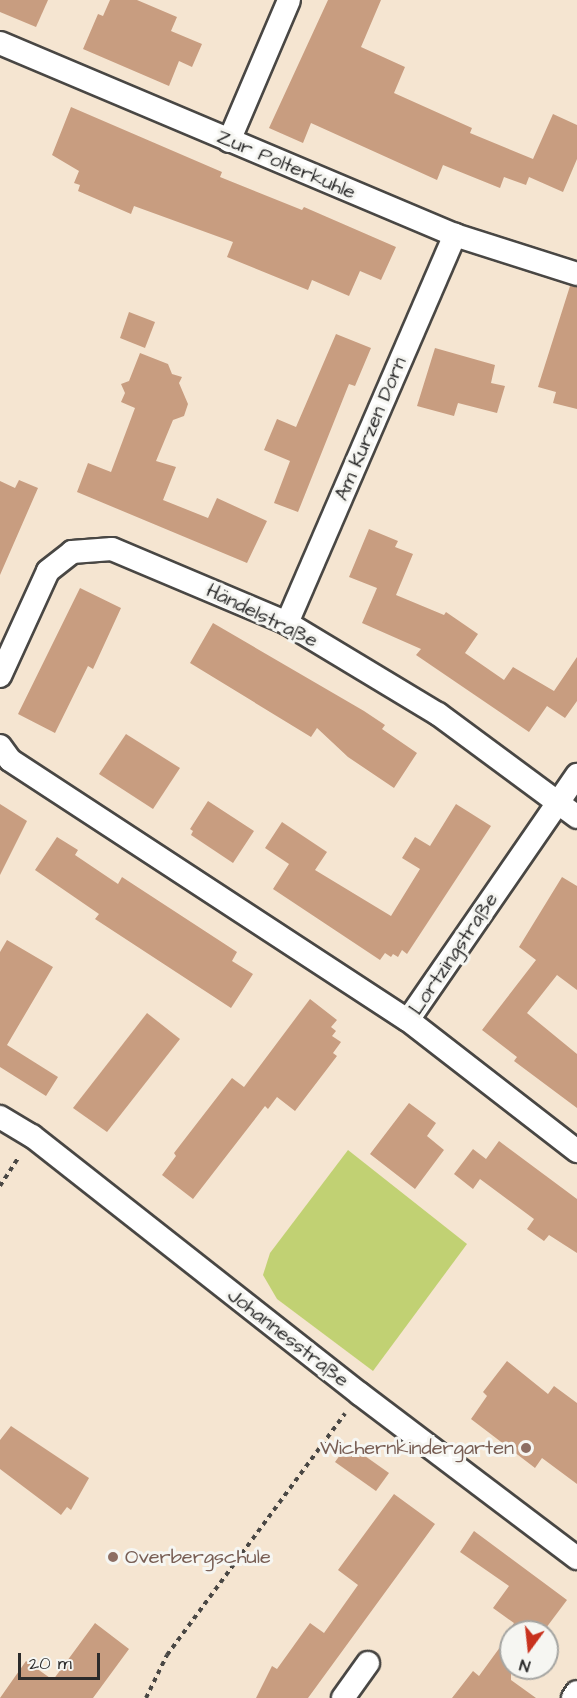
<!DOCTYPE html>
<meta charset="utf-8">
<style>
body{margin:0}
#map{position:relative;width:577px;height:1698px;overflow:hidden;background:#f5e5d1;font-family:"Architects Daughter",sans-serif}
div>[style]{position:absolute}
.green>*{inset:0;background:#c1d173}
.building>*{inset:0;background:#c89d80}
.path>*{height:4px;margin-top:-2px;transform-origin:0;background:repeating-linear-gradient(90deg,#494744 0 4.5px,transparent 0 9px)}
.roads{filter:drop-shadow(2px 0 #494744) drop-shadow(-2px 0 #494744) drop-shadow(0 2px #494744) drop-shadow(0 -2px #494744)}
.street>*{height:22px;margin:-11px;padding:0 11px;transform-origin:11px;border-radius:11px;background:#fff}
.dots>*{width:16px;height:16px;translate:-50% -50%;box-sizing:border-box;border:3px solid #f6f6f2;border-radius:50%}
span{translate:-50% -50%;white-space:nowrap;text-align:center;line-height:1.15;-webkit-text-stroke:6px #f6f6f2;paint-order:stroke}
.street-label{font-size:20px;color:#2b2b2b}
.education-label{font-size:20px;color:#785e54}
.right{translate:-100% -50%;text-align:right}
.left{translate:0 -50%;text-align:left}
.north{position:absolute;left:499px;top:1620px;width:60px;height:60px;box-sizing:border-box;background:#f6f6f2;border:2px solid #a5a5a2;border-radius:50%;rotate:195deg;font-size:16px;font-weight:700;line-height:24px;text-align:center;color:#2b2b2b}
.north::after{content:'';display:block;margin:auto;width:21px;height:27px;background:#c8321e;clip-path:polygon(50% 0,100% 100%,50% 72%,0 100%)}
.scale{position:absolute;left:18px;top:1653px;width:82px;height:27px;box-sizing:border-box;border:3px solid #2b2b2b;border-top:0;padding-left:8px;font-size:18px;line-height:21px;white-space:nowrap;color:#2b2b2b;-webkit-text-stroke:4px #f6f6f2;paint-order:stroke}
</style>
<div id="map">
<div class="green">
<i style="clip-path:polygon(348px 1150px,467px 1244px,373px 1371px,277px 1299px,263px 1275px,270px 1253px)"></i>
</div>
<div class="building">
<i style="clip-path:polygon(0 0,48px 0,36px 27px,0 12px)"></i>
<i style="clip-path:polygon(110px 0,137px 0,177px 17px,171px 31px,202px 44px,192px 67px,179px 61px,169px 86px,83px 49px,98px 14px,103px 16px)"></i>
<i style="clip-path:polygon(328px 0,381px 0,361px 47px,405px 67px,394px 93px,472px 128px,470px 133px,533px 159px,553px 114px,577px 125px,577px 159px,563px 192px,529px 177px,526px 185px,504px 177px,500px 188px,443px 165px,437px 180px,311px 123px,303px 143px,269px 128px)"></i>
<i style="clip-path:polygon(71px 107px,222px 172px,220px 177px,302px 210px,304px 207px,396px 247px,381px 280px,360px 271px,349px 296px,312px 280px,308px 290px,227px 257px,233px 242px,134px 206px,131px 214px,78px 191px,80px 185px,74px 183px,79px 171px,52px 155px)"></i>
<i style="clip-path:polygon(570px 286px,577px 287px,577px 409px,553px 403px,556px 392px,538px 387px)"></i>
<i style="clip-path:polygon(129px 312px,155px 322px,145px 348px,120px 338px)"></i>
<i style="clip-path:polygon(336px 334px,371px 348px,355px 386px,349px 384px,298px 512px,274px 503px,290px 461px,264px 450px,277px 419px,296px 427px)"></i>
<i style="clip-path:polygon(435px 348px,495px 365px,491px 383px,505px 386px,497px 413px,458px 403px,454px 416px,417px 406px)"></i>
<i style="clip-path:polygon(140px 353px,168px 364px,172px 374px,182px 377px,179px 383px,188px 404px,184px 416px,173px 420px,156px 461px,176px 467px,163px 500px,208px 518px,217px 498px,267px 521px,247px 563px,77px 492px,88px 463px,111px 472px,135px 408px,121px 402px,125px 393px,121px 384px,129px 381px)"></i>
<i style="clip-path:polygon(19px 480px,38px 488px,0 575px,0 481px,15px 488px)"></i>
<i style="clip-path:polygon(369px 529px,398px 541px,395px 547px,413px 554px,396px 595px,444px 615px,446px 612px,478px 634px,465px 653px,504px 680px,513px 667px,554px 691px,577px 657px,577px 701px,565px 718px,547px 706px,529px 732px,416px 655px,421px 649px,362px 623px,377px 588px,349px 577px)"></i>
<i style="clip-path:polygon(80px 588px,121px 608px,93px 669px,88px 666px,55px 733px,18px 714px)"></i>
<i style="clip-path:polygon(213px 623px,364px 711px,385px 725px,382px 729px,417px 753px,394px 788px,348px 757px,317px 728px,311px 737px,190px 663px)"></i>
<i style="clip-path:polygon(126px 734px,180px 768px,153px 809px,99px 774px)"></i>
<i style="clip-path:polygon(208px 801px,254px 831px,233px 863px,191px 835px,193px 831px,190px 829px)"></i>
<i style="clip-path:polygon(0 804px,27px 821px,0 875px)"></i>
<i style="clip-path:polygon(456px 804px,491px 826px,407px 954px,402px 950px,398px 957px,393px 954px,391px 957px,385px 953px,380px 960px,273px 889px,289px 864px,265px 848px,282px 822px,327px 852px,315px 870px,391px 916px,420px 869px,402px 858px,415px 837px,430px 846px)"></i>
<i style="clip-path:polygon(57px 837px,78px 850px,75px 855px,118px 884px,122px 877px,237px 952px,232px 961px,253px 974px,231px 1008px,95px 919px,99px 914px,35px 870px)"></i>
<i style="clip-path:polygon(562px 877px,577px 886px,577px 990px,557px 975px,527px 1013px,577px 1054px,577px 1108px,514px 1061px,517px 1057px,482px 1030px,536px 960px,519px 947px)"></i>
<i style="clip-path:polygon(7px 940px,53px 967px,7px 1045px,58px 1077px,46px 1096px,0 1067px,0 952px)"></i>
<i style="clip-path:polygon(310px 999px,337px 1020px,331px 1027px,336px 1031px,332px 1036px,341px 1042px,333px 1053px,337px 1056px,295px 1111px,277px 1097px,268px 1109px,265px 1106px,193px 1199px,162px 1175px,176px 1156px,174px 1153px,232px 1078px,244px 1087px)"></i>
<i style="clip-path:polygon(147px 1013px,180px 1039px,107px 1132px,73px 1108px)"></i>
<i style="clip-path:polygon(409px 1103px,436px 1123px,427px 1136px,444px 1150px,415px 1189px,370px 1154px)"></i>
<i style="clip-path:polygon(499px 1141px,577px 1199px,577px 1253px,549px 1235px,544px 1241px,527px 1229px,534px 1219px,480px 1179px,473px 1189px,454px 1174px,473px 1149px,486px 1159px)"></i>
<i style="clip-path:polygon(507px 1361px,548px 1394px,554px 1386px,577px 1403px,577px 1484px,542px 1458px,535px 1468px,471px 1419px,487px 1396px,483px 1392px)"></i>
<i style="clip-path:polygon(11px 1426px,89px 1478px,71px 1510px,67px 1507px,61px 1515px,0 1469px,0 1440px)"></i>
<i style="clip-path:polygon(348px 1444px,389px 1473px,376px 1491px,335px 1462px)"></i>
<i style="clip-path:polygon(394px 1494px,435px 1524px,308px 1698px,256px 1698px,272px 1666px,277px 1669px,310px 1623px,324px 1633px,358px 1585px,338px 1570px)"></i>
<i style="clip-path:polygon(474px 1531px,567px 1600px,543px 1632px,508px 1632px,514px 1623px,493px 1608px,509px 1586px,460px 1552px)"></i>
<i style="clip-path:polygon(95px 1623px,129px 1649px,93px 1698px,0 1698px,26px 1661px,53px 1680px)"></i>
<i style="clip-path:polygon(511px 1632px,511px 1680px,536px 1698px,452px 1698px,473px 1671px,479px 1676px)"></i>
</div>
<div class="path">
<i style="left:0;top:1186px;width:35px;rotate:-57deg"></i>
<i style="left:146px;top:1698px;width:48px;rotate:-64deg"></i>
<i style="left:167px;top:1655px;width:300px;rotate:-53.6deg"></i>
</div>
<div class="roads">
<div class="street">
<i style="left:0;top:43px;width:494px;rotate:22.9deg"></i>
<i style="left:455px;top:235px;width:128px;rotate:17.7deg"></i>
<i style="left:229px;top:141px;width:153px;rotate:-66.9deg"></i>
<i style="left:287px;top:623px;width:423px;rotate:-66.6deg"></i>
<i style="left:0;top:676px;width:115px;rotate:-65.4deg"></i>
<i style="left:48px;top:571px;width:31px;rotate:-38deg"></i>
<i style="left:72px;top:552px;width:40px;rotate:-4.3deg"></i>
<i style="left:112px;top:549px;width:190px;rotate:22.9deg"></i>
<i style="left:287px;top:623px;width:176px;rotate:31.1deg"></i>
<i style="left:438px;top:714px;width:173px;rotate:36.5deg"></i>
<i style="left:0;top:746px;width:17px;rotate:54deg"></i>
<i style="left:10px;top:760px;width:475px;rotate:33.2deg"></i>
<i style="left:408px;top:1020px;width:214px;rotate:37.8deg"></i>
<i style="left:408px;top:1020px;width:298px;rotate:-55.4deg"></i>
<i style="left:0;top:1117px;width:37px;rotate:31deg"></i>
<i style="left:32px;top:1136px;width:417px;rotate:38.2deg"></i>
<i style="left:360px;top:1394px;width:272px;rotate:37.1deg"></i>
<i style="left:343px;top:1698px;width:43px;rotate:-54.5deg"></i>
<i style="left:573px;top:1698px;width:7px;rotate:-56deg"></i>
</div>
</div>
<div class="dots">
<i style="left:526px;top:1448px;background:#8d6e63"></i>
<i style="left:113px;top:1557px;background:#8d6e63"></i>
</div>
<div class="street-label">
<span style="left:286px;top:165px;rotate:23deg">Zur Polterkuhle</span>
<span style="left:371px;top:429px;rotate:-67deg">Am Kurzen Dorn</span>
<span style="left:262px;top:616px;rotate:26deg">Händelstraße</span>
<span style="left:454px;top:954px;rotate:-56deg">Lortzingstraße</span>
<span style="left:288px;top:1338px;rotate:38deg">Johannesstraße</span>
</div>
<div class="education-label">
<span class="right" style="left:514px;top:1448px">Wichernkindergarten</span>
<span class="left" style="left:125px;top:1557px">Overbergschule</span>
</div>
<div class="north">N</div>
<div class="scale">20 m</div>
</div>
